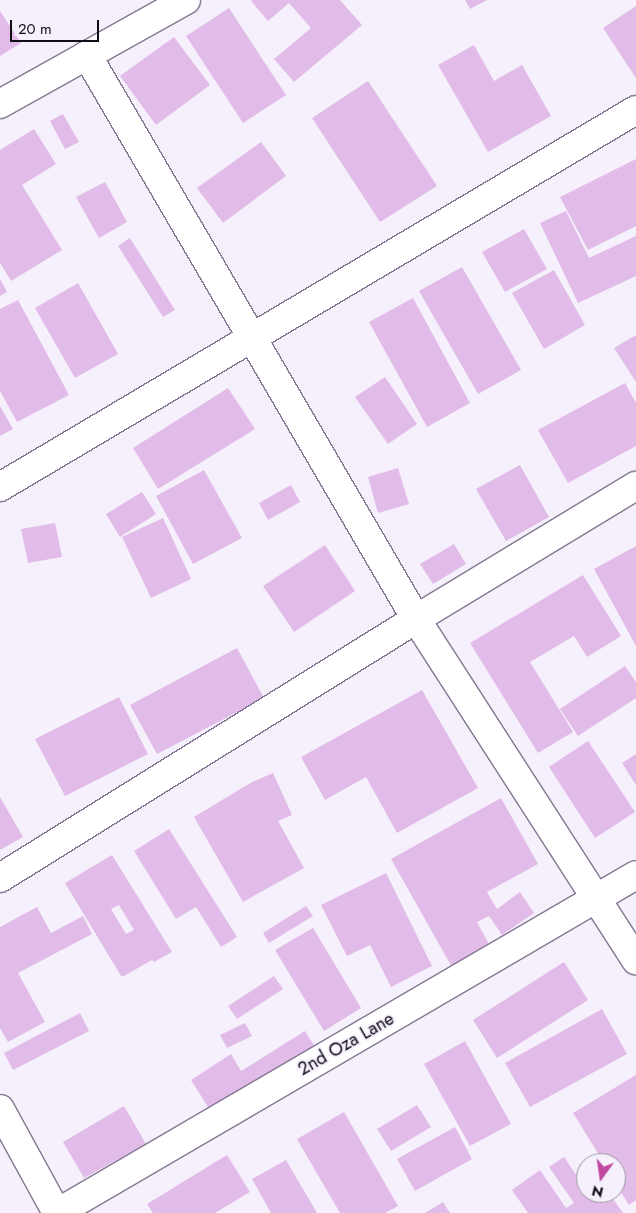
<!DOCTYPE html>
<style>
body{margin:0}
#map{position:relative;width:636px;height:1213px;overflow:hidden;background:#f5f0fc;font-family:Jost,sans-serif}
div>[style]{position:absolute}
.building>*{inset:0;background:#e2bce8}
.roads{filter:drop-shadow(1px 0 #837791) drop-shadow(-1px 0 #837791) drop-shadow(0 1px #837791) drop-shadow(0 -1px #837791)}
.minor>*{height:28px;margin:-14px;padding:0 14px;transform-origin:14px;border-radius:14px;background:#fff}
span{translate:-50% -50%;white-space:nowrap;text-align:center;line-height:1.15;-webkit-text-stroke:4px #f5f0fc;paint-order:stroke}
.street-label{font-size:18px;color:#110c16}
.north{position:absolute;left:576px;top:1153px;width:50px;height:50px;box-sizing:border-box;background:#f5f0fc;border:1px solid #9a95a0;border-radius:50%;rotate:194deg;font-size:14px;font-weight:700;line-height:20px;text-align:center;color:#110c16}
.north::after{content:'';display:block;margin:auto;width:18px;height:22px;background:#bf49a1;clip-path:polygon(50% 0,100% 100%,50% 72%,0 100%)}
.scale{position:absolute;left:10px;top:20px;width:89px;height:22px;box-sizing:border-box;border:2px solid #110c16;border-top:0;padding-left:6px;font-size:15px;line-height:18px;white-space:nowrap;color:#110c16;-webkit-text-stroke:4px #f5f0fc;paint-order:stroke}
</style>
<div id="map">
<div class="building">
<i style="clip-path:polygon(253px 0,340px 0,362px 25px,294px 82px,274px 59px,311px 28px,289px 3px,268px 21px,251px 1px)"></i>
<i style="clip-path:polygon(465px 0,487px 0,470px 9px)"></i>
<i style="clip-path:polygon(636px 6px,636px 78px,603px 28px)"></i>
<i style="clip-path:polygon(229px 8px,286px 95px,243px 123px,186px 36px)"></i>
<i style="clip-path:polygon(0 11px,21px 43px,0 56px)"></i>
<i style="clip-path:polygon(174px 37px,210px 85px,156px 125px,120px 76px)"></i>
<i style="clip-path:polygon(474px 45px,494px 81px,522px 65px,551px 116px,488px 152px,438px 65px)"></i>
<i style="clip-path:polygon(368px 81px,437px 186px,380px 222px,312px 118px)"></i>
<i style="clip-path:polygon(63px 114px,79px 142px,65px 149px,50px 121px)"></i>
<i style="clip-path:polygon(34px 129px,56px 164px,22px 185px,62px 250px,11px 281px,0 263px,0 150px)"></i>
<i style="clip-path:polygon(261px 142px,286px 176px,223px 223px,197px 188px)"></i>
<i style="clip-path:polygon(636px 159px,636px 226px,588px 250px,560px 197px)"></i>
<i style="clip-path:polygon(105px 182px,127px 222px,99px 238px,76px 197px)"></i>
<i style="clip-path:polygon(566px 211px,589px 258px,636px 236px,636px 276px,578px 303px,540px 223px)"></i>
<i style="clip-path:polygon(524px 229px,547px 269px,505px 292px,482px 252px)"></i>
<i style="clip-path:polygon(130px 238px,175px 310px,163px 317px,118px 246px)"></i>
<i style="clip-path:polygon(462px 267px,521px 370px,478px 394px,419px 291px)"></i>
<i style="clip-path:polygon(554px 270px,585px 325px,544px 349px,512px 293px)"></i>
<i style="clip-path:polygon(0 279px,7px 292px,0 296px)"></i>
<i style="clip-path:polygon(78px 283px,118px 354px,75px 378px,35px 308px)"></i>
<i style="clip-path:polygon(413px 298px,470px 403px,427px 427px,369px 322px)"></i>
<i style="clip-path:polygon(18px 300px,69px 395px,17px 422px,0 391px,0 309px)"></i>
<i style="clip-path:polygon(636px 335px,636px 382px,614px 348px)"></i>
<i style="clip-path:polygon(385px 377px,417px 424px,388px 444px,355px 397px)"></i>
<i style="clip-path:polygon(625px 383px,636px 403px,636px 446px,568px 483px,538px 430px)"></i>
<i style="clip-path:polygon(228px 388px,255px 429px,158px 489px,133px 448px)"></i>
<i style="clip-path:polygon(0 406px,13px 429px,0 436px)"></i>
<i style="clip-path:polygon(520px 465px,549px 517px,506px 541px,476px 489px)"></i>
<i style="clip-path:polygon(398px 468px,409px 504px,378px 513px,368px 477px)"></i>
<i style="clip-path:polygon(204px 470px,242px 538px,193px 564px,156px 496px)"></i>
<i style="clip-path:polygon(291px 485px,300px 502px,268px 520px,259px 503px)"></i>
<i style="clip-path:polygon(142px 492px,156px 514px,120px 537px,106px 514px)"></i>
<i style="clip-path:polygon(163px 518px,191px 579px,151px 598px,122px 537px)"></i>
<i style="clip-path:polygon(55px 523px,62px 557px,28px 563px,21px 529px)"></i>
<i style="clip-path:polygon(454px 544px,466px 564px,433px 584px,420px 564px)"></i>
<i style="clip-path:polygon(325px 545px,355px 591px,294px 632px,263px 586px)"></i>
<i style="clip-path:polygon(636px 546px,636px 646px,594px 569px)"></i>
<i style="clip-path:polygon(583px 575px,621px 636px,587px 657px,574px 636px,530px 662px,573px 732px,538px 753px,470px 643px)"></i>
<i style="clip-path:polygon(237px 648px,264px 698px,157px 754px,130px 705px)"></i>
<i style="clip-path:polygon(625px 666px,636px 682px,636px 698px,578px 736px,560px 709px)"></i>
<i style="clip-path:polygon(422px 690px,478px 788px,397px 833px,366px 777px,325px 800px,301px 757px)"></i>
<i style="clip-path:polygon(119px 697px,148px 754px,65px 796px,35px 739px)"></i>
<i style="clip-path:polygon(588px 741px,635px 812px,595px 838px,549px 767px)"></i>
<i style="clip-path:polygon(636px 754px,636px 785px,622px 763px)"></i>
<i style="clip-path:polygon(273px 773px,292px 815px,278px 821px,304px 868px,243px 902px,194px 817px,252px 782px)"></i>
<i style="clip-path:polygon(0 797px,23px 837px,0 850px)"></i>
<i style="clip-path:polygon(501px 798px,538px 864px,487px 892px,497px 909px,520px 892px,534px 913px,502px 935px,489px 916px,477px 922px,491px 948px,453px 969px,391px 859px)"></i>
<i style="clip-path:polygon(169px 829px,237px 937px,221px 947px,196px 907px,176px 919px,134px 851px)"></i>
<i style="clip-path:polygon(evenodd,112px 855px,172px 952px,154px 962px,152px 960px,124px 976px,121px 976px,65px 883px,112px 855px,119px 905px,134px 930px,126px 934px,111px 909px,119px 905px)"></i>
<i style="clip-path:polygon(386px 873px,432px 966px,391px 987px,370px 945px,347px 956px,321px 905px)"></i>
<i style="clip-path:polygon(306px 906px,313px 916px,269px 943px,263px 933px)"></i>
<i style="clip-path:polygon(37px 907px,51px 933px,83px 916px,92px 934px,18px 973px,45px 1022px,8px 1042px,0 1028px,0 927px)"></i>
<i style="clip-path:polygon(313px 928px,361px 1008px,324px 1031px,275px 950px)"></i>
<i style="clip-path:polygon(564px 962px,588px 1000px,497px 1058px,473px 1020px)"></i>
<i style="clip-path:polygon(274px 976px,283px 989px,237px 1019px,228px 1006px)"></i>
<i style="clip-path:polygon(602px 1009px,627px 1054px,530px 1107px,505px 1063px)"></i>
<i style="clip-path:polygon(80px 1013px,89px 1031px,13px 1070px,4px 1053px)"></i>
<i style="clip-path:polygon(245px 1023px,252px 1036px,227px 1048px,220px 1035px)"></i>
<i style="clip-path:polygon(305px 1031px,317px 1050px,213px 1115px,191px 1080px,231px 1054px,241px 1071px)"></i>
<i style="clip-path:polygon(465px 1041px,511px 1124px,470px 1146px,424px 1064px)"></i>
<i style="clip-path:polygon(636px 1075px,636px 1200px,629px 1205px,616px 1184px,616px 1163px,604px 1163px,573px 1113px)"></i>
<i style="clip-path:polygon(417px 1105px,431px 1127px,391px 1151px,377px 1129px)"></i>
<i style="clip-path:polygon(124px 1106px,146px 1144px,84px 1178px,63px 1142px)"></i>
<i style="clip-path:polygon(344px 1112px,398px 1206px,385px 1213px,340px 1213px,297px 1139px)"></i>
<i style="clip-path:polygon(455px 1127px,472px 1159px,415px 1191px,397px 1159px)"></i>
<i style="clip-path:polygon(227px 1155px,250px 1192px,215px 1213px,153px 1213px,147px 1204px)"></i>
<i style="clip-path:polygon(564px 1157px,586px 1189px,586px 1193px,609px 1193px,623px 1213px,528px 1213px,512px 1190px,540px 1170px,566px 1208px,574px 1203px,549px 1167px)"></i>
<i style="clip-path:polygon(286px 1160px,317px 1213px,271px 1213px,252px 1179px)"></i>
<i style="clip-path:polygon(443px 1202px,450px 1213px,425px 1213px)"></i>
</div>
<div class="roads">
<div class="minor">
<i style="left:87px;top:55px;width:653px;rotate:59.74deg"></i>
<i style="left:416px;top:619px;width:406px;rotate:57.2deg"></i>
<i style="left:0;top:104px;width:213px;rotate:-29.2deg"></i>
<i style="left:0;top:487px;width:739px;rotate:-30.66deg"></i>
<i style="left:0;top:878px;width:490px;rotate:-31.9deg"></i>
<i style="left:416px;top:619px;width:257px;rotate:-31.2deg"></i>
<i style="left:0;top:1109px;width:119px;rotate:61.3deg"></i>
<i style="left:57px;top:1213px;width:670px;rotate:-30.27deg"></i>
</div>
</div>
<div class="street-label">
<span style="left:346px;top:1044px;rotate:-30deg">2nd Oza Lane</span>
</div>
<div class="north">N</div>
<div class="scale">20 m</div>
</div>
